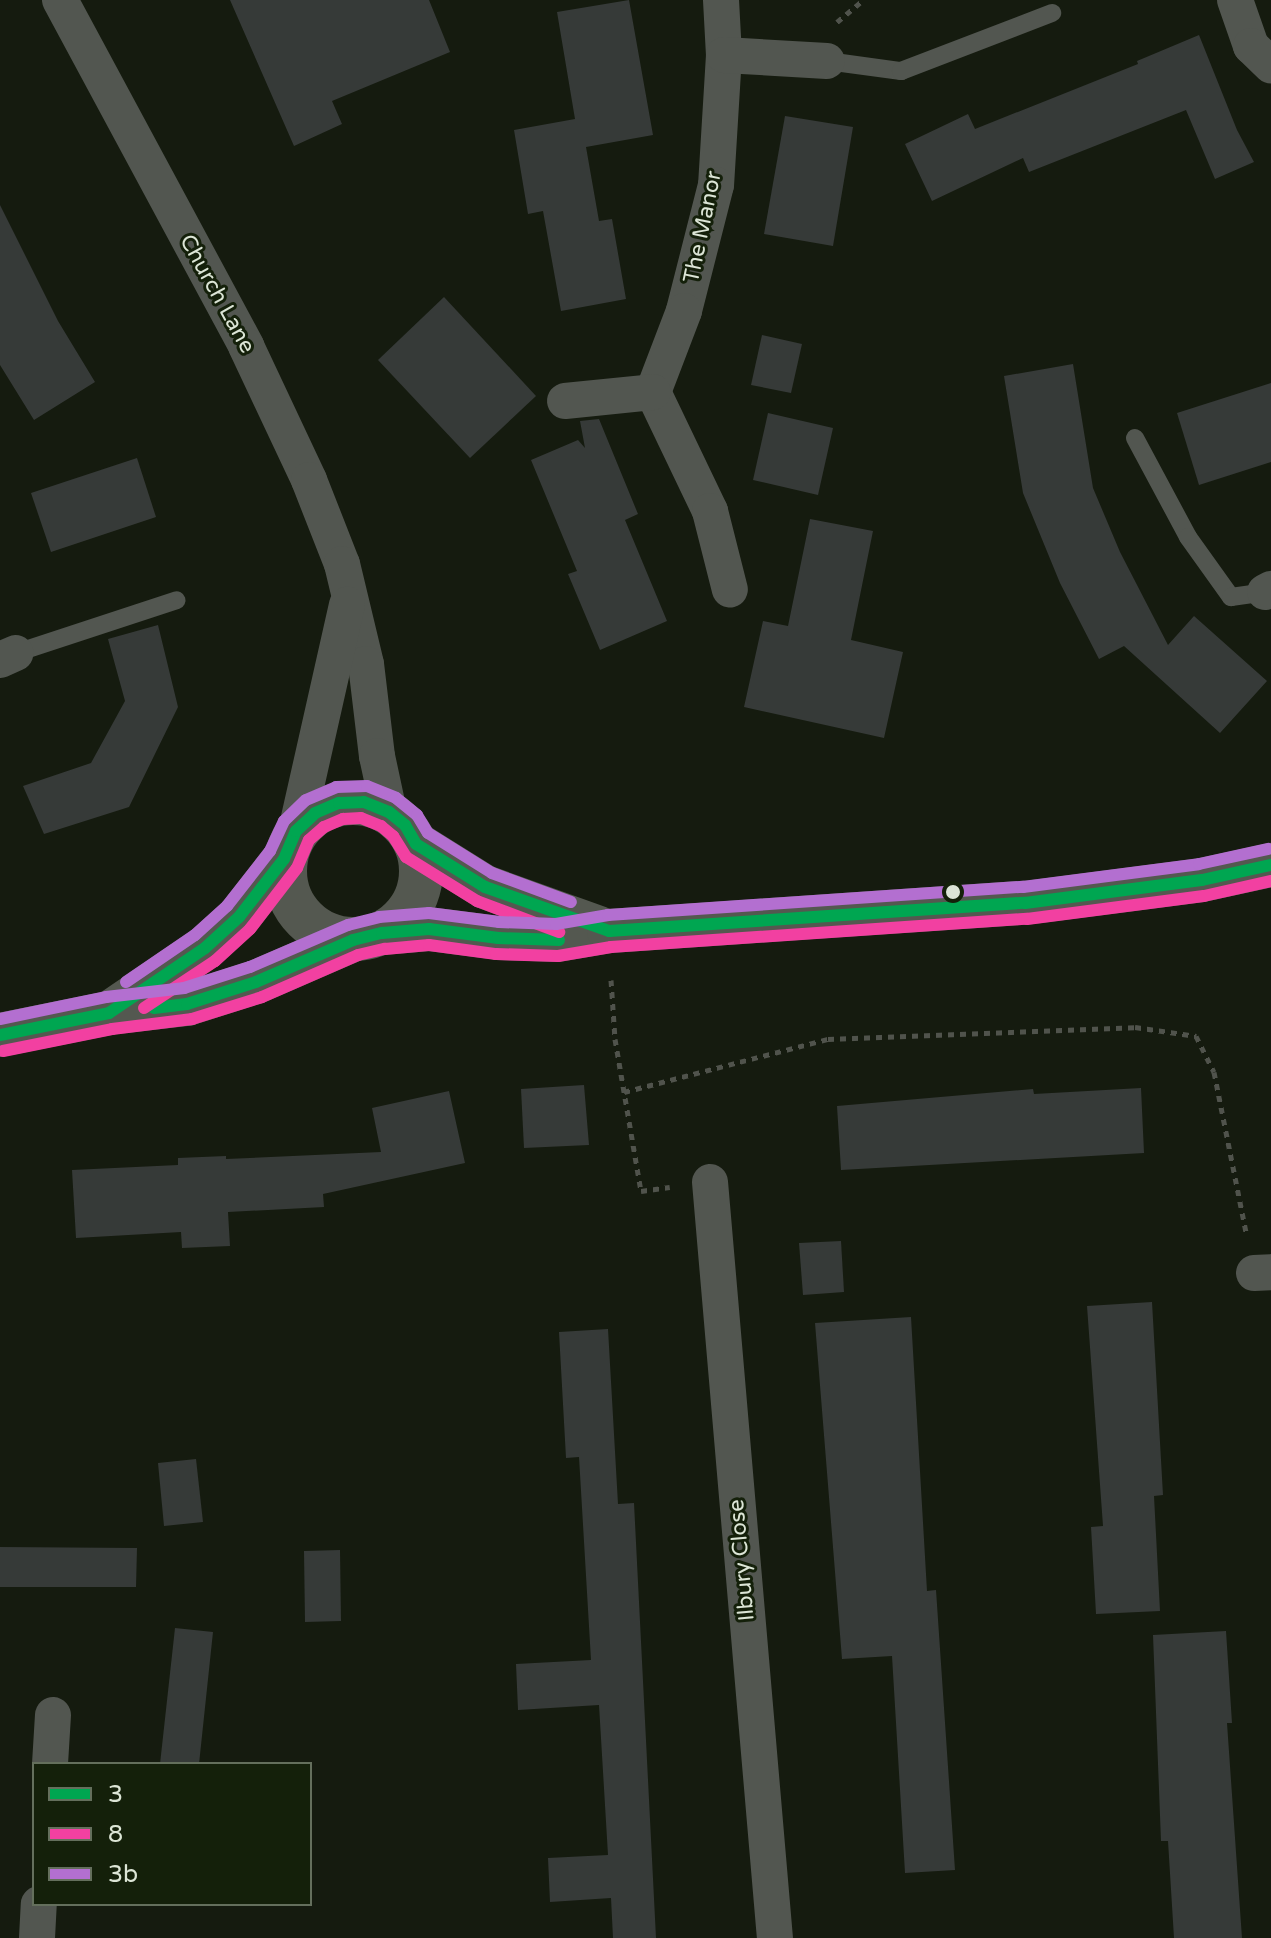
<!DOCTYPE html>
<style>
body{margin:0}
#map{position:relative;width:1271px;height:1938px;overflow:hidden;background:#151b0f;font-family:"Varela Round",sans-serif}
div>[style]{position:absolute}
.building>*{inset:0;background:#363a38}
.path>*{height:5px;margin-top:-2.5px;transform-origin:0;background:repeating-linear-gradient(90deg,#50534c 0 6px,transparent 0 12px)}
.service>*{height:18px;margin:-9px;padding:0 9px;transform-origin:9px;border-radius:9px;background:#525650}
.minor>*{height:36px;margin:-18px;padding:0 18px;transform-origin:18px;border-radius:18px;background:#525650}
.secondary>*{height:44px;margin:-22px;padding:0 22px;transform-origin:22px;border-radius:22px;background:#545850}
.secondary>.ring{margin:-22px;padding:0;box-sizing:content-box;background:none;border:44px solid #545850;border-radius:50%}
.bus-1>*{height:12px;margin:-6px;padding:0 6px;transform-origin:6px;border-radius:6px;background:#00a651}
.bus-2>*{height:12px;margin:-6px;padding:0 6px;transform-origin:6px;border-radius:6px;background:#f240a1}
.bus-3>*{height:12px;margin:-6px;padding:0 6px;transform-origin:6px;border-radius:6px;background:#b36fd0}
.dots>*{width:22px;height:22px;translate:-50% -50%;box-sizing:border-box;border:4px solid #14200a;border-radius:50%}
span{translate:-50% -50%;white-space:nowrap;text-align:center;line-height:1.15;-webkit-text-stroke:6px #14200a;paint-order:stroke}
.street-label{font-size:22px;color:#dce5d6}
.legend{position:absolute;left:32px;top:1762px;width:280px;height:144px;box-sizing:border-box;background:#14200a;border:2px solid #646f5c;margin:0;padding:10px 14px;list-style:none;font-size:24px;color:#dce5d6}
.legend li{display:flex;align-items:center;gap:16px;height:40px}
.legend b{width:40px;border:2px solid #646f5c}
</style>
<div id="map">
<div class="building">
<i style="clip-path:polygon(230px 0,429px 0,450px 52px,332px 101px,342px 124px,294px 146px)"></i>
<i style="clip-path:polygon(629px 0,653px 135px,586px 147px,599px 221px,612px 219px,626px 299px,561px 311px,543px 211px,528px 214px,514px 130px,575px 119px,557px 12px)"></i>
<i style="clip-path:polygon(1199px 35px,1237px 130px,1254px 162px,1215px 179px,1186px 110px,1029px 172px,1023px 158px,932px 201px,905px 144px,968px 114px,975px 129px,1138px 64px,1137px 61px)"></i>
<i style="clip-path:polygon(785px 116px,853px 127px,833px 246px,764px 234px)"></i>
<i style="clip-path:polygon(0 205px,58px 321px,95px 382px,34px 420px,0 365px)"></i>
<i style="clip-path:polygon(444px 297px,536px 396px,470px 458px,378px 360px)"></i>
<i style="clip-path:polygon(762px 335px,802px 344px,791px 393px,751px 385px)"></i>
<i style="clip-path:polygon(1073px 364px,1093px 488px,1120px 552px,1168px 645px,1194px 616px,1267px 681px,1220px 733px,1124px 646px,1099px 659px,1060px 583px,1023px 493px,1004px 376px)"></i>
<i style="clip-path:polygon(1271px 383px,1271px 462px,1199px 485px,1177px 413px)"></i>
<i style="clip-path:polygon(768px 413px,833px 428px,818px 495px,753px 480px)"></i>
<i style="clip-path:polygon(599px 419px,638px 514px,625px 520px,667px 621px,600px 650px,568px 574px,577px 571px,531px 460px,578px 440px,585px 448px,580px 421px)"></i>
<i style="clip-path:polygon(137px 458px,156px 517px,51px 552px,31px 493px)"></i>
<i style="clip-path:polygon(810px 519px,873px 531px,851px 640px,903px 652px,884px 738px,744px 707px,763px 621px,788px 626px)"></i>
<i style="clip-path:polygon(158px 625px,178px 707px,129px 807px,44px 834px,23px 786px,91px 763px,125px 701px,108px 639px)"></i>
<i style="clip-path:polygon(584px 1085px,589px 1145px,524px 1148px,521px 1089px)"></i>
<i style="clip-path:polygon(1141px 1088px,1144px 1153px,841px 1170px,837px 1106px,1033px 1089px,1034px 1094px)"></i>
<i style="clip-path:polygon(449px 1091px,465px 1163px,323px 1194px,324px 1207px,228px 1212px,230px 1246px,182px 1248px,181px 1232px,76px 1238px,72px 1170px,178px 1165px,178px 1158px,226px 1156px,226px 1159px,381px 1152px,372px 1108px)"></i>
<i style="clip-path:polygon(841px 1241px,844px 1292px,803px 1295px,799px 1243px)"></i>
<i style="clip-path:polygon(1152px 1302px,1163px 1495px,1154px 1496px,1160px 1611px,1096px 1614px,1091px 1527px,1103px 1526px,1087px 1306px)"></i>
<i style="clip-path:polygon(911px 1317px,927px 1591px,936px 1590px,955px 1870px,905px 1873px,892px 1656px,842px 1659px,815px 1323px)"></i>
<i style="clip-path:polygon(608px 1329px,618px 1504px,634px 1503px,656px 1938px,613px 1938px,611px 1898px,550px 1902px,548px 1858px,608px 1855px,599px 1705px,518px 1710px,516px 1664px,591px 1660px,579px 1457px,566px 1458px,559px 1332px)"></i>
<i style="clip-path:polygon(196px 1459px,203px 1522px,164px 1526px,158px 1463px)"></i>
<i style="clip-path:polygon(0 1547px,137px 1548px,136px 1587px,0 1587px)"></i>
<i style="clip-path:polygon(340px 1550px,341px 1621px,305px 1622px,304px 1551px)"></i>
<i style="clip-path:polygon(175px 1628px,213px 1632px,199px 1764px,160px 1764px)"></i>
<i style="clip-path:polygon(1226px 1631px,1232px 1723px,1227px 1723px,1242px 1938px,1174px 1938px,1168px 1841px,1161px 1841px,1153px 1635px)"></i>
</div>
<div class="path">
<i style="left:837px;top:22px;width:34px;rotate:-40deg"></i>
<i style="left:611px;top:980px;width:59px;rotate:86.1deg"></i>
<i style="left:615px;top:1039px;width:154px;rotate:80.3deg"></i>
<i style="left:641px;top:1191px;width:29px;rotate:-8deg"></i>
<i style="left:624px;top:1092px;width:211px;rotate:-14.6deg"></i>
<i style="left:828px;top:1039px;width:307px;rotate:-2.2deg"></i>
<i style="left:1135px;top:1027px;width:62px;rotate:8.4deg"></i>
<i style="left:1196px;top:1036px;width:40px;rotate:63.4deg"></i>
<i style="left:1214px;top:1072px;width:163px;rotate:78.7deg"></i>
</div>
<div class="service">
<i style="left:827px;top:61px;width:75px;rotate:7.7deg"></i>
<i style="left:901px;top:71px;width:162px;rotate:-21deg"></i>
<i style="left:1135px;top:438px;width:112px;rotate:61.8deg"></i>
<i style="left:1188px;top:537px;width:74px;rotate:54.4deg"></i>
<i style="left:1231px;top:597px;width:34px;rotate:-8deg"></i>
<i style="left:16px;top:653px;width:169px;rotate:-18.2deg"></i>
</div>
<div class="minor">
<i style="left:60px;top:0;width:393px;rotate:61.7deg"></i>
<i style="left:246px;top:346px;width:148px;rotate:64.8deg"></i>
<i style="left:309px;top:480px;width:90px;rotate:68.6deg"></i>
<i style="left:342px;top:564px;width:103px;rotate:76.5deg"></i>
<i style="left:366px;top:664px;width:93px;rotate:83.2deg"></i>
<i style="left:377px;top:756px;width:57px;rotate:77.9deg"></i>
<i style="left:721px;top:0;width:55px;rotate:86.9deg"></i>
<i style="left:724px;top:55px;width:130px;rotate:93.5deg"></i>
<i style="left:716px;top:185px;width:130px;rotate:104.3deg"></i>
<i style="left:684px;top:311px;width:87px;rotate:110.9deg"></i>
<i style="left:653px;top:392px;width:132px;rotate:64.4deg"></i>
<i style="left:710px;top:511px;width:81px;rotate:75.8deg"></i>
<i style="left:1235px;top:0;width:49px;rotate:70.8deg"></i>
<i style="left:1251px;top:46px;width:28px;rotate:44deg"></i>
<i style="left:724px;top:55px;width:103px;rotate:3.3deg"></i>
<i style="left:565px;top:401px;width:88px;rotate:-5.8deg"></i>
<i style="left:1265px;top:592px;width:7px;rotate:-27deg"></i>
<i style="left:0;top:660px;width:17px;rotate:-24deg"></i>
<i style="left:296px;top:831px;width:232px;rotate:-77.3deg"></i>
<i style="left:710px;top:1182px;width:759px;rotate:85.09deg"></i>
<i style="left:1254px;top:1273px;width:17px;rotate:-3deg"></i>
<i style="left:50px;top:1764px;width:49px;rotate:-86.5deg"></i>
<i style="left:37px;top:1938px;width:34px;rotate:-87deg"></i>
</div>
<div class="secondary">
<i class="ring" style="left:285px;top:803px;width:92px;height:92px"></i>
<i style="left:416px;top:844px;width:81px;rotate:31.9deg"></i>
<i style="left:485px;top:887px;width:121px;rotate:19.8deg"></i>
<i style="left:382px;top:933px;width:47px;rotate:-4.9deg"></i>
<i style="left:429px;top:929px;width:70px;rotate:7.4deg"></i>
<i style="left:498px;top:938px;width:59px;rotate:1.9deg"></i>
<i style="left:557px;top:940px;width:53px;rotate:-9.8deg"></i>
<i style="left:609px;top:931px;width:417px;rotate:-3.9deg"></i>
<i style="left:1025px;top:903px;width:178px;rotate:-7.4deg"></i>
<i style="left:1202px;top:880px;width:71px;rotate:-12.3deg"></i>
<i style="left:114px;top:1010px;width:110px;rotate:-34.3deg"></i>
<i style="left:205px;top:948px;width:46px;rotate:-42.4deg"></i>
<i style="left:239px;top:917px;width:73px;rotate:-52.2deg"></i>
<i style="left:0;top:1035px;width:111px;rotate:-11.4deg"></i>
<i style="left:109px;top:1013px;width:79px;rotate:-6.6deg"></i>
<i style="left:187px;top:1004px;width:72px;rotate:-17.7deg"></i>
<i style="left:256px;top:982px;width:106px;rotate:-23.4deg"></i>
</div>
<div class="bus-1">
<i style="left:154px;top:1008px;width:33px;rotate:-7deg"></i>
<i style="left:187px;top:1004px;width:72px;rotate:-17.7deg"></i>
<i style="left:256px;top:982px;width:106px;rotate:-23.4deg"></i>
<i style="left:353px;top:940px;width:30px;rotate:-14deg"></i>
<i style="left:382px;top:933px;width:47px;rotate:-4.9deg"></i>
<i style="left:429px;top:929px;width:70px;rotate:7.4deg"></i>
<i style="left:498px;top:938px;width:61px;rotate:1.9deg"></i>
<i style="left:0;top:1035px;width:111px;rotate:-11.4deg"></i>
<i style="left:109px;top:1013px;width:116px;rotate:-34.1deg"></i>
<i style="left:205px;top:948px;width:46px;rotate:-42.4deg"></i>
<i style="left:239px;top:917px;width:73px;rotate:-52.2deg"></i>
<i style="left:284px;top:859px;width:30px;rotate:-67deg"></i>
<i style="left:296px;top:831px;width:26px;rotate:-43deg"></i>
<i style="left:315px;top:813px;width:26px;rotate:-23deg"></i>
<i style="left:339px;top:803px;width:25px;rotate:-2deg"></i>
<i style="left:364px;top:802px;width:27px;rotate:22deg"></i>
<i style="left:389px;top:812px;width:21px;rotate:39deg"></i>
<i style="left:405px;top:825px;width:22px;rotate:60deg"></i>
<i style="left:416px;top:844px;width:81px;rotate:31.9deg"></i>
<i style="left:485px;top:887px;width:132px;rotate:19.5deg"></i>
<i style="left:609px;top:931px;width:417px;rotate:-3.9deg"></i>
<i style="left:1025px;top:903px;width:178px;rotate:-7.4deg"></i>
<i style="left:1202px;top:880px;width:71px;rotate:-12.3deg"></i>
</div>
<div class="bus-2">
<i style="left:144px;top:1008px;width:85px;rotate:-33.5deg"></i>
<i style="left:215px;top:961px;width:47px;rotate:-42.4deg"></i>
<i style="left:250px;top:929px;width:77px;rotate:-52.4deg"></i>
<i style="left:297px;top:868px;width:30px;rotate:-67deg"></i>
<i style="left:309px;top:840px;width:20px;rotate:-41deg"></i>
<i style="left:324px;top:827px;width:21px;rotate:-23deg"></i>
<i style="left:343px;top:819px;width:18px;rotate:-3deg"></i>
<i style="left:361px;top:818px;width:22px;rotate:22deg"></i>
<i style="left:381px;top:826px;width:16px;rotate:40deg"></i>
<i style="left:393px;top:836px;width:25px;rotate:58deg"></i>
<i style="left:406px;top:857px;width:84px;rotate:31.8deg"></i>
<i style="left:477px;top:901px;width:88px;rotate:20.7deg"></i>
<i style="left:3px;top:1051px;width:111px;rotate:-11.4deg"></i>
<i style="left:112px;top:1029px;width:81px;rotate:-7.1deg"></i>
<i style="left:192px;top:1019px;width:73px;rotate:-17.4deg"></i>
<i style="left:262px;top:997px;width:105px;rotate:-23.6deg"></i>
<i style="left:358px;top:955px;width:28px;rotate:-13deg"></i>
<i style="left:385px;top:949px;width:44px;rotate:-5.2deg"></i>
<i style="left:429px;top:945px;width:68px;rotate:7.7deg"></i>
<i style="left:496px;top:954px;width:62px;rotate:1.8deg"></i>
<i style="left:558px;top:956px;width:54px;rotate:-9.6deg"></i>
<i style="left:611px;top:947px;width:417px;rotate:-3.9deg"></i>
<i style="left:1027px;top:919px;width:178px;rotate:-7.4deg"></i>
<i style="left:1204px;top:896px;width:69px;rotate:-12.6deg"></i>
</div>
<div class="bus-3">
<i style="left:126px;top:982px;width:83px;rotate:-34.3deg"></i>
<i style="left:195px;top:935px;width:43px;rotate:-42.2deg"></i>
<i style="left:227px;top:906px;width:70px;rotate:-52deg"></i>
<i style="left:270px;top:851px;width:33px;rotate:-65deg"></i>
<i style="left:284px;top:821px;width:30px;rotate:-44deg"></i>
<i style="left:306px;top:800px;width:33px;rotate:-23deg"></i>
<i style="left:336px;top:787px;width:31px;rotate:-2deg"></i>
<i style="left:367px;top:786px;width:31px;rotate:22deg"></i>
<i style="left:396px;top:798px;width:27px;rotate:39deg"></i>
<i style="left:417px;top:815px;width:21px;rotate:59deg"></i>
<i style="left:428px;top:833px;width:75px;rotate:32deg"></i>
<i style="left:492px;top:873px;width:84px;rotate:20.2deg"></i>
<i style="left:0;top:1019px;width:108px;rotate:-11.7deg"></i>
<i style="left:106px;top:997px;width:79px;rotate:-6.6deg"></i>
<i style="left:184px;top:988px;width:69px;rotate:-17.7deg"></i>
<i style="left:250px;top:967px;width:107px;rotate:-23.2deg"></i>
<i style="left:348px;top:925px;width:32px;rotate:-14deg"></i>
<i style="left:379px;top:917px;width:50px;rotate:-4.6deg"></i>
<i style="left:429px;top:913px;width:71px;rotate:7.3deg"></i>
<i style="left:499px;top:922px;width:57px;rotate:2deg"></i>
<i style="left:556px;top:924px;width:53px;rotate:-9.8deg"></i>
<i style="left:608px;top:915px;width:416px;rotate:-3.9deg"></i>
<i style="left:1023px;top:887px;width:177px;rotate:-7.4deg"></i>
<i style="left:1199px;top:864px;width:71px;rotate:-12.3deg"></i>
</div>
<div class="dots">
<i style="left:953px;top:892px;background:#dce5d6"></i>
</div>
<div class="street-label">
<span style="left:703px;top:227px;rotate:-78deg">The Manor</span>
<span style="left:217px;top:294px;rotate:61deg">Church Lane</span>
<span style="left:742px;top:1560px;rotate:-95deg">Ilbury Close</span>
</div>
<ul class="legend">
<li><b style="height:10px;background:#00a651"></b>3</li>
<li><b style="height:10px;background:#f240a1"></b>8</li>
<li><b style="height:10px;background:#b36fd0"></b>3b</li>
</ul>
</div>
